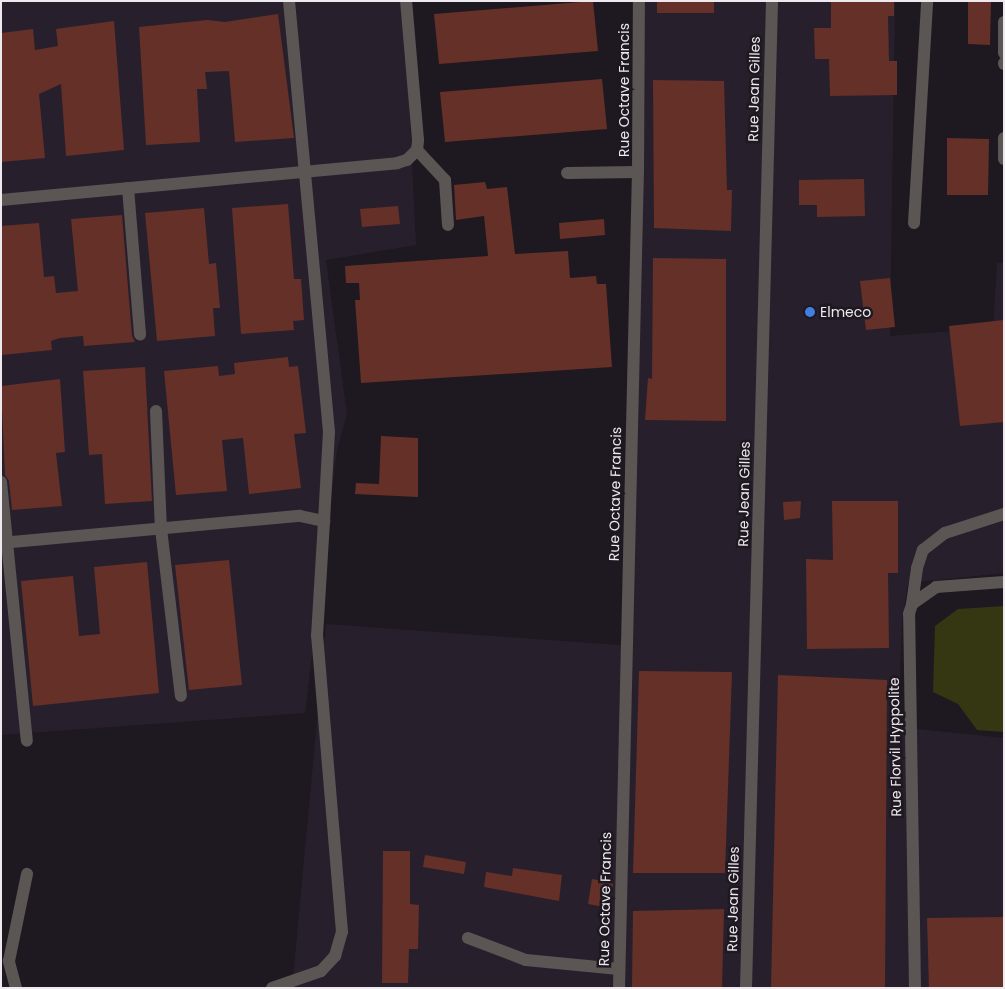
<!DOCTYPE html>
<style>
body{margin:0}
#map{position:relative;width:1005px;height:989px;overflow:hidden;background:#1e1820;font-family:Poppins,sans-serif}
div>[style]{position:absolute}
.built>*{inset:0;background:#281f2d}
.green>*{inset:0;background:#343711}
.building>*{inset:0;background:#653028}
.minor>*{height:12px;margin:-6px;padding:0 6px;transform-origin:6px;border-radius:6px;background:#5b5653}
.dots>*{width:14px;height:14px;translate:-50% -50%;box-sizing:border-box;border:2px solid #1e1820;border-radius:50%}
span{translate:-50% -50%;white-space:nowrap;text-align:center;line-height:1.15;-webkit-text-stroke:5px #1e1820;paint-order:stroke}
.street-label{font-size:14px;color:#ede9ef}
.poi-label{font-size:14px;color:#ede9ef}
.left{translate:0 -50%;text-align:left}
.frame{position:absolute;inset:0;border:2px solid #ede9ef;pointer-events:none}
</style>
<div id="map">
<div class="built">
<i style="clip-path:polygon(1px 1px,404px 1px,416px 245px,326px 260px,347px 414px,337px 450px,305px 713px,1px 735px)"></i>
<i style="clip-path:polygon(644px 1px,895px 1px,890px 336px,993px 328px,997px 263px,1004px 263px,1004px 573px,908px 583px,902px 622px,898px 727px,1004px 738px,1004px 988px,292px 988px,326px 624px,632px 646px)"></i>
</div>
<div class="green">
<i style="clip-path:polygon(1004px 606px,1004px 732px,977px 730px,958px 704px,933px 692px,935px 626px,958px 609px)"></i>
</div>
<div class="building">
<i style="clip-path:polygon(593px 1px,598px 51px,439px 64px,434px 14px)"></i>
<i style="clip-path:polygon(657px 1px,714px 1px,714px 13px,657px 13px)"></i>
<i style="clip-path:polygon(831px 1px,894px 1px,894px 16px,888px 16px,889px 61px,897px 61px,897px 95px,830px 96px,829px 59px,815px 59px,814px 28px,831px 28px)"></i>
<i style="clip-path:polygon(968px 1px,991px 1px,990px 45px,968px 44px)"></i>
<i style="clip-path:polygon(278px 14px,294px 138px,235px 142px,229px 71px,205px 72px,207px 89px,197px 89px,200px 142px,146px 145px,139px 27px,207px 20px,225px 22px)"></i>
<i style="clip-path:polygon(114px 21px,124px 150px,66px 156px,61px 84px,39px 94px,45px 158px,1px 162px,1px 33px,33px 29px,35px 50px,58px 46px,56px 29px)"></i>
<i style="clip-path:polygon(602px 79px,607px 129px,445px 142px,440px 92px)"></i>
<i style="clip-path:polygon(653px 80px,724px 81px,727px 190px,732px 190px,731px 231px,654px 228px)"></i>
<i style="clip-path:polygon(947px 138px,989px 139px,988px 195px,947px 195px)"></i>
<i style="clip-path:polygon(864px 179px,865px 216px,817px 217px,817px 205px,799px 205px,799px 180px)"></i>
<i style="clip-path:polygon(485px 182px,487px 189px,507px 187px,515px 254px,568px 251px,570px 278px,596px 276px,597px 284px,606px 284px,612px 367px,361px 383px,355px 300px,360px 300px,359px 283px,346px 283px,345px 266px,488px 256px,484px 216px,456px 220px,454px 185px)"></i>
<i style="clip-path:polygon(288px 204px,294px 279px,301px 279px,304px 320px,293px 321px,294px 330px,241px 334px,232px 208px)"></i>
<i style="clip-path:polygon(398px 206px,400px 224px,362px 227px,360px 209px)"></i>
<i style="clip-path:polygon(204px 208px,209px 264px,216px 263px,220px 308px,213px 308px,215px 336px,157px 341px,145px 213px)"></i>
<i style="clip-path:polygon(122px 215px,132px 336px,135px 342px,84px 346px,83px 336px,60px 338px,51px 341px,52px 350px,1px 355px,1px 226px,39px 223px,44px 277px,54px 276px,56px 293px,78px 291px,71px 219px)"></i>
<i style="clip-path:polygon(604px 219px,605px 235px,560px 239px,559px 223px)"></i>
<i style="clip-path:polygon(653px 258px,726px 259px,726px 421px,645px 420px,648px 378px,652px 379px)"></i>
<i style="clip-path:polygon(890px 278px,895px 327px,866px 330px,860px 281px)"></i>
<i style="clip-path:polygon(1004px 320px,1004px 422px,960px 426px,949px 326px)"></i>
<i style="clip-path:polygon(288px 357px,289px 367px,298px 366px,306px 433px,294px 434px,301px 488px,249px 494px,243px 438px,222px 440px,227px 491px,176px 495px,164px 371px,218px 366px,219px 376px,235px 374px,234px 363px)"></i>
<i style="clip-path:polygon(145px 367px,152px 501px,105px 504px,102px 454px,89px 455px,83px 371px)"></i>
<i style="clip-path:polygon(60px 379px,65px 452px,56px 453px,62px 506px,12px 510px,9px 481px,5px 475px,1px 386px)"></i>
<i style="clip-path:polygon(381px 436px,418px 438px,418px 497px,355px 494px,356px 483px,379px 484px)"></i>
<i style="clip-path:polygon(801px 501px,800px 518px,784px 520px,783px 502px)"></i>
<i style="clip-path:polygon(832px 501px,898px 501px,898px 573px,888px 573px,889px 648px,807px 649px,806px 559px,833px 560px)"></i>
<i style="clip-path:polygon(229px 560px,242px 685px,189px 690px,175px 565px)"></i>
<i style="clip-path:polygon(147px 562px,159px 693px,33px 706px,21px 581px,73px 576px,79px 636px,100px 634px,94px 567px)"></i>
<i style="clip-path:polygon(639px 671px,732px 672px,725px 873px,633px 873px)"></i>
<i style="clip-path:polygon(778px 675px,887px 680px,885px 988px,771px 988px)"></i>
<i style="clip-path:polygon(383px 851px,410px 851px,410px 904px,419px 905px,418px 949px,409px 949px,408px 983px,382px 983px)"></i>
<i style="clip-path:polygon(425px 855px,466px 862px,464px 874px,423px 867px)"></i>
<i style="clip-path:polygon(513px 868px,562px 875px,559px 901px,484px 887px,486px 872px,512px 876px)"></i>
<i style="clip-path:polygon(592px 879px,613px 883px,609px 908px,588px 904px)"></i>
<i style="clip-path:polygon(724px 909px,722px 988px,632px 988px,633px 911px)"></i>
<i style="clip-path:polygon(1004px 917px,1004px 988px,929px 988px,927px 918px)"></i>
</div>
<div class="minor">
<i style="left:1004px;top:22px;width:31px;rotate:90deg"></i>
<i style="left:1004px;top:63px;width:1px;rotate:90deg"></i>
<i style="left:1004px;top:138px;width:21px;rotate:90deg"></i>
<i style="left:417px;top:150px;width:41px;rotate:47deg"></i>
<i style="left:445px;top:180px;width:45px;rotate:86.2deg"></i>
<i style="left:567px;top:173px;width:71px;rotate:-0.8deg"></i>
<i style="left:128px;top:188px;width:147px;rotate:85.3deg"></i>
<i style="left:1px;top:200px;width:398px;rotate:-5.3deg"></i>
<i style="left:397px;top:163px;width:10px;rotate:-17deg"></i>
<i style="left:407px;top:160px;width:14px;rotate:-45deg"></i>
<i style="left:417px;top:150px;width:10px;rotate:-84deg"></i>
<i style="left:418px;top:140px;width:140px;rotate:-94.9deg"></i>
<i style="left:914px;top:223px;width:222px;rotate:-86.6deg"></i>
<i style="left:156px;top:411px;width:118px;rotate:87.6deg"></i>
<i style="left:161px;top:529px;width:168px;rotate:83.2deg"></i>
<i style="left:1px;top:482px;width:260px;rotate:84.3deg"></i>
<i style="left:1px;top:543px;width:300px;rotate:-5.2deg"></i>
<i style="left:300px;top:516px;width:25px;rotate:12deg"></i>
<i style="left:324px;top:521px;width:89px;rotate:-86.8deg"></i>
<i style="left:329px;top:432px;width:433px;rotate:-95.3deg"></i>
<i style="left:912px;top:604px;width:36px;rotate:-82deg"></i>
<i style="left:917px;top:568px;width:19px;rotate:-72deg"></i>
<i style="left:923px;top:550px;width:28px;rotate:-38deg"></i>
<i style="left:945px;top:533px;width:62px;rotate:-17.9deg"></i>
<i style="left:468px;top:938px;width:62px;rotate:20.8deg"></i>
<i style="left:526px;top:960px;width:93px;rotate:5.5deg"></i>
<i style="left:16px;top:988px;width:28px;rotate:-105deg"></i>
<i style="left:9px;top:961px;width:89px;rotate:-78.3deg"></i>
<i style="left:272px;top:988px;width:52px;rotate:-19.1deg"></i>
<i style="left:321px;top:971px;width:21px;rotate:-47deg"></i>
<i style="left:335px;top:956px;width:25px;rotate:-74deg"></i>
<i style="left:342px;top:932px;width:297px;rotate:-94.8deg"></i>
<i style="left:317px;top:636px;width:115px;rotate:-86.5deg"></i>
<i style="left:619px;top:988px;width:816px;rotate:-88.67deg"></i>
<i style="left:638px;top:172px;width:171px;rotate:-89.7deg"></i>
<i style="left:746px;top:988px;width:987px;rotate:-88.49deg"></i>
<i style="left:915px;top:988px;width:374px;rotate:-90.9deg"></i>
<i style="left:909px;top:614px;width:10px;rotate:-73deg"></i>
<i style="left:912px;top:604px;width:29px;rotate:-35deg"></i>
<i style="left:936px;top:587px;width:68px;rotate:-4.2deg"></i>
</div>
<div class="dots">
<i style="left:810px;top:312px;background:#3f7fe0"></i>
</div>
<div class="street-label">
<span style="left:754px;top:89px;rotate:-89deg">Rue Jean Gilles</span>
<span style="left:624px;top:90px;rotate:-90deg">Rue Octave Francis</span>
<span style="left:615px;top:494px;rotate:-89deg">Rue Octave Francis</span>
<span style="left:744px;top:494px;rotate:-89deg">Rue Jean Gilles</span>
<span style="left:895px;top:747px;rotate:-91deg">Rue Florvil Hyppolite</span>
<span style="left:605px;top:899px;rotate:-89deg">Rue Octave Francis</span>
<span style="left:733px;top:899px;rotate:-89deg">Rue Jean Gilles</span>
</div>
<div class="poi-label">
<span class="left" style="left:820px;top:312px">Elmeco</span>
</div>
<div class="frame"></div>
</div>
